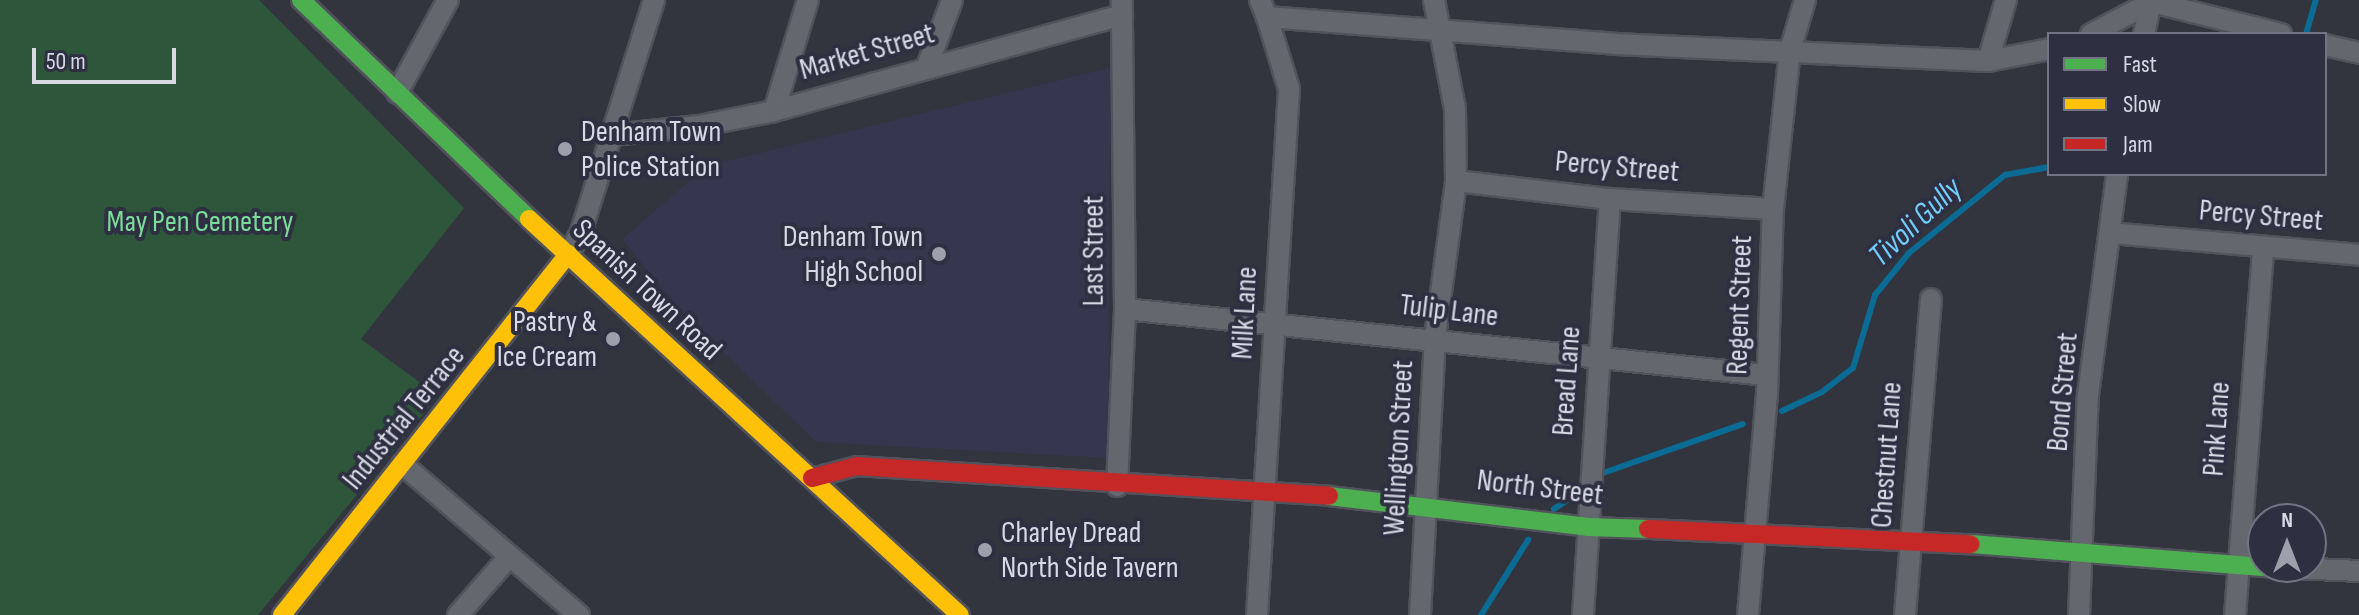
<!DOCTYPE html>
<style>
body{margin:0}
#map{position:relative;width:2359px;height:615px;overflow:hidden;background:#32343e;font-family:"Sofia Sans Condensed",sans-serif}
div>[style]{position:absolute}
.built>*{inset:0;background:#35374e}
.green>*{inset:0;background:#2e563b}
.stream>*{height:6px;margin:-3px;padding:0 3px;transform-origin:3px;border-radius:3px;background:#0a6c94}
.roads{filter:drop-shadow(2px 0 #51525b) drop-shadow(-2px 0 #51525b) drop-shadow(0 2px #51525b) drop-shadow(0 -2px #51525b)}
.street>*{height:20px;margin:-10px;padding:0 10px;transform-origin:10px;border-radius:10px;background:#65676e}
.fast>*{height:18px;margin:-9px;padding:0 9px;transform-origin:9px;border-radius:9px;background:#4caf50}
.slow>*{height:18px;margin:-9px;padding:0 9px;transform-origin:9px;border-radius:9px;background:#ffc107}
.jam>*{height:18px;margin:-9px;padding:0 9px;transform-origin:9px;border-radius:9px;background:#c62828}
.dots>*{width:22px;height:22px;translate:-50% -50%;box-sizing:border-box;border:4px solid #2e3042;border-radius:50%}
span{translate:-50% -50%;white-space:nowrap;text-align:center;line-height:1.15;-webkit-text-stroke:8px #2e3042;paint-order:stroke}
.street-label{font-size:30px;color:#d8d9e5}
.poi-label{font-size:30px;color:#d8d9e5}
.left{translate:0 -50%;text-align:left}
.right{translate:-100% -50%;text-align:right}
.park-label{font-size:30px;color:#7ade98}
.water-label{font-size:32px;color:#72ccfc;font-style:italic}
.legend{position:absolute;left:2047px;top:32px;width:280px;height:144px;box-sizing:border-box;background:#2e3042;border:2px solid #727483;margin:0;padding:10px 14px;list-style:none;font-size:24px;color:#d8d9e5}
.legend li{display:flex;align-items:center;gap:16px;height:40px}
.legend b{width:40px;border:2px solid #727483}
.north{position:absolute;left:2247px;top:503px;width:80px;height:80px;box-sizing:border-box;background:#2e3042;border:2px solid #727483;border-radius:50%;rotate:0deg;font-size:22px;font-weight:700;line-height:32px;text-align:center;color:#d8d9e5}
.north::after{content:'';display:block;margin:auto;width:28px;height:36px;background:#9e9fab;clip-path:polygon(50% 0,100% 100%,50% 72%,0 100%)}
.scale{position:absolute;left:32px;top:48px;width:144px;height:36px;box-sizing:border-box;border:4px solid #d8d9e5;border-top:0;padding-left:10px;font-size:24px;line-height:28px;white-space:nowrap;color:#d8d9e5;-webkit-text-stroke:6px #2e3042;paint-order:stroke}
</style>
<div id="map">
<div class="built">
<i style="clip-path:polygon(1118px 66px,1110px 151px,1108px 458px,816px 442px,679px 309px,622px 239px,707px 166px)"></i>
</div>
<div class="green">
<i style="clip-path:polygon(0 0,259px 0,464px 208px,361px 339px,438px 396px,258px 615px,0 615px)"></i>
</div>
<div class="stream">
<i style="left:2306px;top:34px;width:35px;rotate:-74deg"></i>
<i style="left:1782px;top:411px;width:44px;rotate:-25.4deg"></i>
<i style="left:1822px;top:392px;width:39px;rotate:-38deg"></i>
<i style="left:1853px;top:368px;width:76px;rotate:-73.2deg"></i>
<i style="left:1875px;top:295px;width:54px;rotate:-51deg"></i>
<i style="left:1909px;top:253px;width:124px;rotate:-39.1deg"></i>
<i style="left:2005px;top:175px;width:45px;rotate:-10.3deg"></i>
<i style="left:1603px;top:473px;width:148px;rotate:-19.3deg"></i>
<i style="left:1554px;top:509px;width:32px;rotate:-34deg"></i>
<i style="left:1481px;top:615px;width:89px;rotate:-57.9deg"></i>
</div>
<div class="roads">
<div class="street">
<i style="left:1260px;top:0;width:18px;rotate:68deg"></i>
<i style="left:1267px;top:17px;width:349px;rotate:4.4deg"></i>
<i style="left:1615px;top:44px;width:373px;rotate:2.6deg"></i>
<i style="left:1988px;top:61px;width:62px;rotate:-11.1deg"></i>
<i style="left:2091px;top:34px;width:69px;rotate:-27.7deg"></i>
<i style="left:2152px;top:2px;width:133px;rotate:13.9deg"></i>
<i style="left:2144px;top:34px;width:35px;rotate:-78deg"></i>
<i style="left:2325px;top:45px;width:35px;rotate:13deg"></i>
<i style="left:1988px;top:61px;width:64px;rotate:-73.6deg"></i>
<i style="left:928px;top:64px;width:68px;rotate:-69.4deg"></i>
<i style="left:397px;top:93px;width:106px;rotate:-61.3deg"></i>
<i style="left:774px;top:111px;width:116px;rotate:-73deg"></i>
<i style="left:612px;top:135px;width:87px;rotate:-5.9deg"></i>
<i style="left:699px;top:126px;width:76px;rotate:-11.3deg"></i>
<i style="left:774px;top:111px;width:361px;rotate:-15.4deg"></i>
<i style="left:1456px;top:181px;width:155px;rotate:6.7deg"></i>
<i style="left:1610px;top:199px;width:163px;rotate:3.5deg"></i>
<i style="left:2110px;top:233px;width:250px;rotate:5deg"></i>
<i style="left:568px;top:254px;width:22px;rotate:-58deg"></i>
<i style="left:580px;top:235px;width:246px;rotate:-72.5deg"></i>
<i style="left:1125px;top:309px;width:644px;rotate:5.88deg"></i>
<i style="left:402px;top:464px;width:233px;rotate:40.5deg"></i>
<i style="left:1117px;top:486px;width:177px;rotate:-87.4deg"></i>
<i style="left:1125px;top:309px;width:309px;rotate:-90.6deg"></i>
<i style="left:2271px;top:567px;width:88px;rotate:2.6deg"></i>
<i style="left:458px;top:615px;width:77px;rotate:-48.7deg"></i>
<i style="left:1257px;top:615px;width:527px;rotate:-86.52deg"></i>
<i style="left:1289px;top:89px;width:75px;rotate:-107deg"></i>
<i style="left:1420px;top:615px;width:278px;rotate:-86.9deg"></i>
<i style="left:1435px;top:337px;width:157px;rotate:-82.3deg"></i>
<i style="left:1456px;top:181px;width:72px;rotate:-90.8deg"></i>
<i style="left:1455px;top:109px;width:111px;rotate:-100.9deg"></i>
<i style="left:1583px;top:615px;width:417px;rotate:-86.3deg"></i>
<i style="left:1748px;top:615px;width:221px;rotate:-85.1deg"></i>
<i style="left:1767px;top:395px;width:186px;rotate:-88.2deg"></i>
<i style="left:1773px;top:209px;width:159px;rotate:-83.9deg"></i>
<i style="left:1790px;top:51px;width:53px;rotate:-73.6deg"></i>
<i style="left:1905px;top:615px;width:317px;rotate:-85.3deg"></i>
<i style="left:2079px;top:615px;width:220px;rotate:-87.7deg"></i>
<i style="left:2088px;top:395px;width:223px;rotate:-82.5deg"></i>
<i style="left:2235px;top:615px;width:369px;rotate:-85.6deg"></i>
</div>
<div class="fast">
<i style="left:301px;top:0;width:316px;rotate:43.8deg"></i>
<i style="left:1329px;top:496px;width:261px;rotate:6.8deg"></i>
<i style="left:1588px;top:527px;width:60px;rotate:1.9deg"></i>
<i style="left:1971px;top:544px;width:293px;rotate:4.5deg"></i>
</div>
<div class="slow">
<i style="left:529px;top:219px;width:585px;rotate:42.58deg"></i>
<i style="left:282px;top:615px;width:461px;rotate:-51.6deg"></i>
</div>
<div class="jam">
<i style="left:812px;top:478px;width:47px;rotate:-14.9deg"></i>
<i style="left:857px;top:466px;width:473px;rotate:3.6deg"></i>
<i style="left:1648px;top:529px;width:323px;rotate:2.7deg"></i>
</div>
</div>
<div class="dots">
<i style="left:565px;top:149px;background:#9e9fab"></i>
<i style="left:939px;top:254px;background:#9e9fab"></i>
<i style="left:613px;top:339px;background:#9e9fab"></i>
<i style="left:985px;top:550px;background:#9e9fab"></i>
</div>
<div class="street-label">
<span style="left:867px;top:52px;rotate:-16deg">Market Street</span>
<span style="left:1617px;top:167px;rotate:5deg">Percy Street</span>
<span style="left:2261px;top:216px;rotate:5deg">Percy Street</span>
<span style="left:1094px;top:251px;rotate:-90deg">Last Street</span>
<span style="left:647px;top:290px;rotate:43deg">Spanish Town Road</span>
<span style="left:1740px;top:305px;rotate:-88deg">Regent Street</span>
<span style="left:1449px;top:311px;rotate:7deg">Tulip Lane</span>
<span style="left:1245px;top:313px;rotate:-87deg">Milk Lane</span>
<span style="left:1567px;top:381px;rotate:-86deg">Bread Lane</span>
<span style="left:2063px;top:392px;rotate:-85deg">Bond Street</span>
<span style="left:404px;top:418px;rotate:-51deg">Industrial Terrace</span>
<span style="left:2217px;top:429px;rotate:-86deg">Pink Lane</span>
<span style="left:1399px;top:448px;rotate:-87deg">Wellington Street</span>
<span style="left:1887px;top:455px;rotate:-86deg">Chestnut Lane</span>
<span style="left:1540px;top:488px;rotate:7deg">North Street</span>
</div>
<div class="poi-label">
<span class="left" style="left:581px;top:149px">Denham Town<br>Police Station</span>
<span class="right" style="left:923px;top:254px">Denham Town<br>High School</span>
<span class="right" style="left:597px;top:339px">Pastry &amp;<br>Ice Cream</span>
<span class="left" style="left:1001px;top:550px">Charley Dread<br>North Side Tavern</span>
</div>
<div class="park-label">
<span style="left:200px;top:222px">May Pen Cemetery</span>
</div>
<div class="water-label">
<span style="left:1916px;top:223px;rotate:-43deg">Tivoli Gully</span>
</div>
<ul class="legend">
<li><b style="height:10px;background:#4caf50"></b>Fast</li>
<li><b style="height:10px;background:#ffc107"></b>Slow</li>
<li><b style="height:10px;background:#c62828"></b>Jam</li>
</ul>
<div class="north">N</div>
<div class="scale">50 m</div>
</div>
